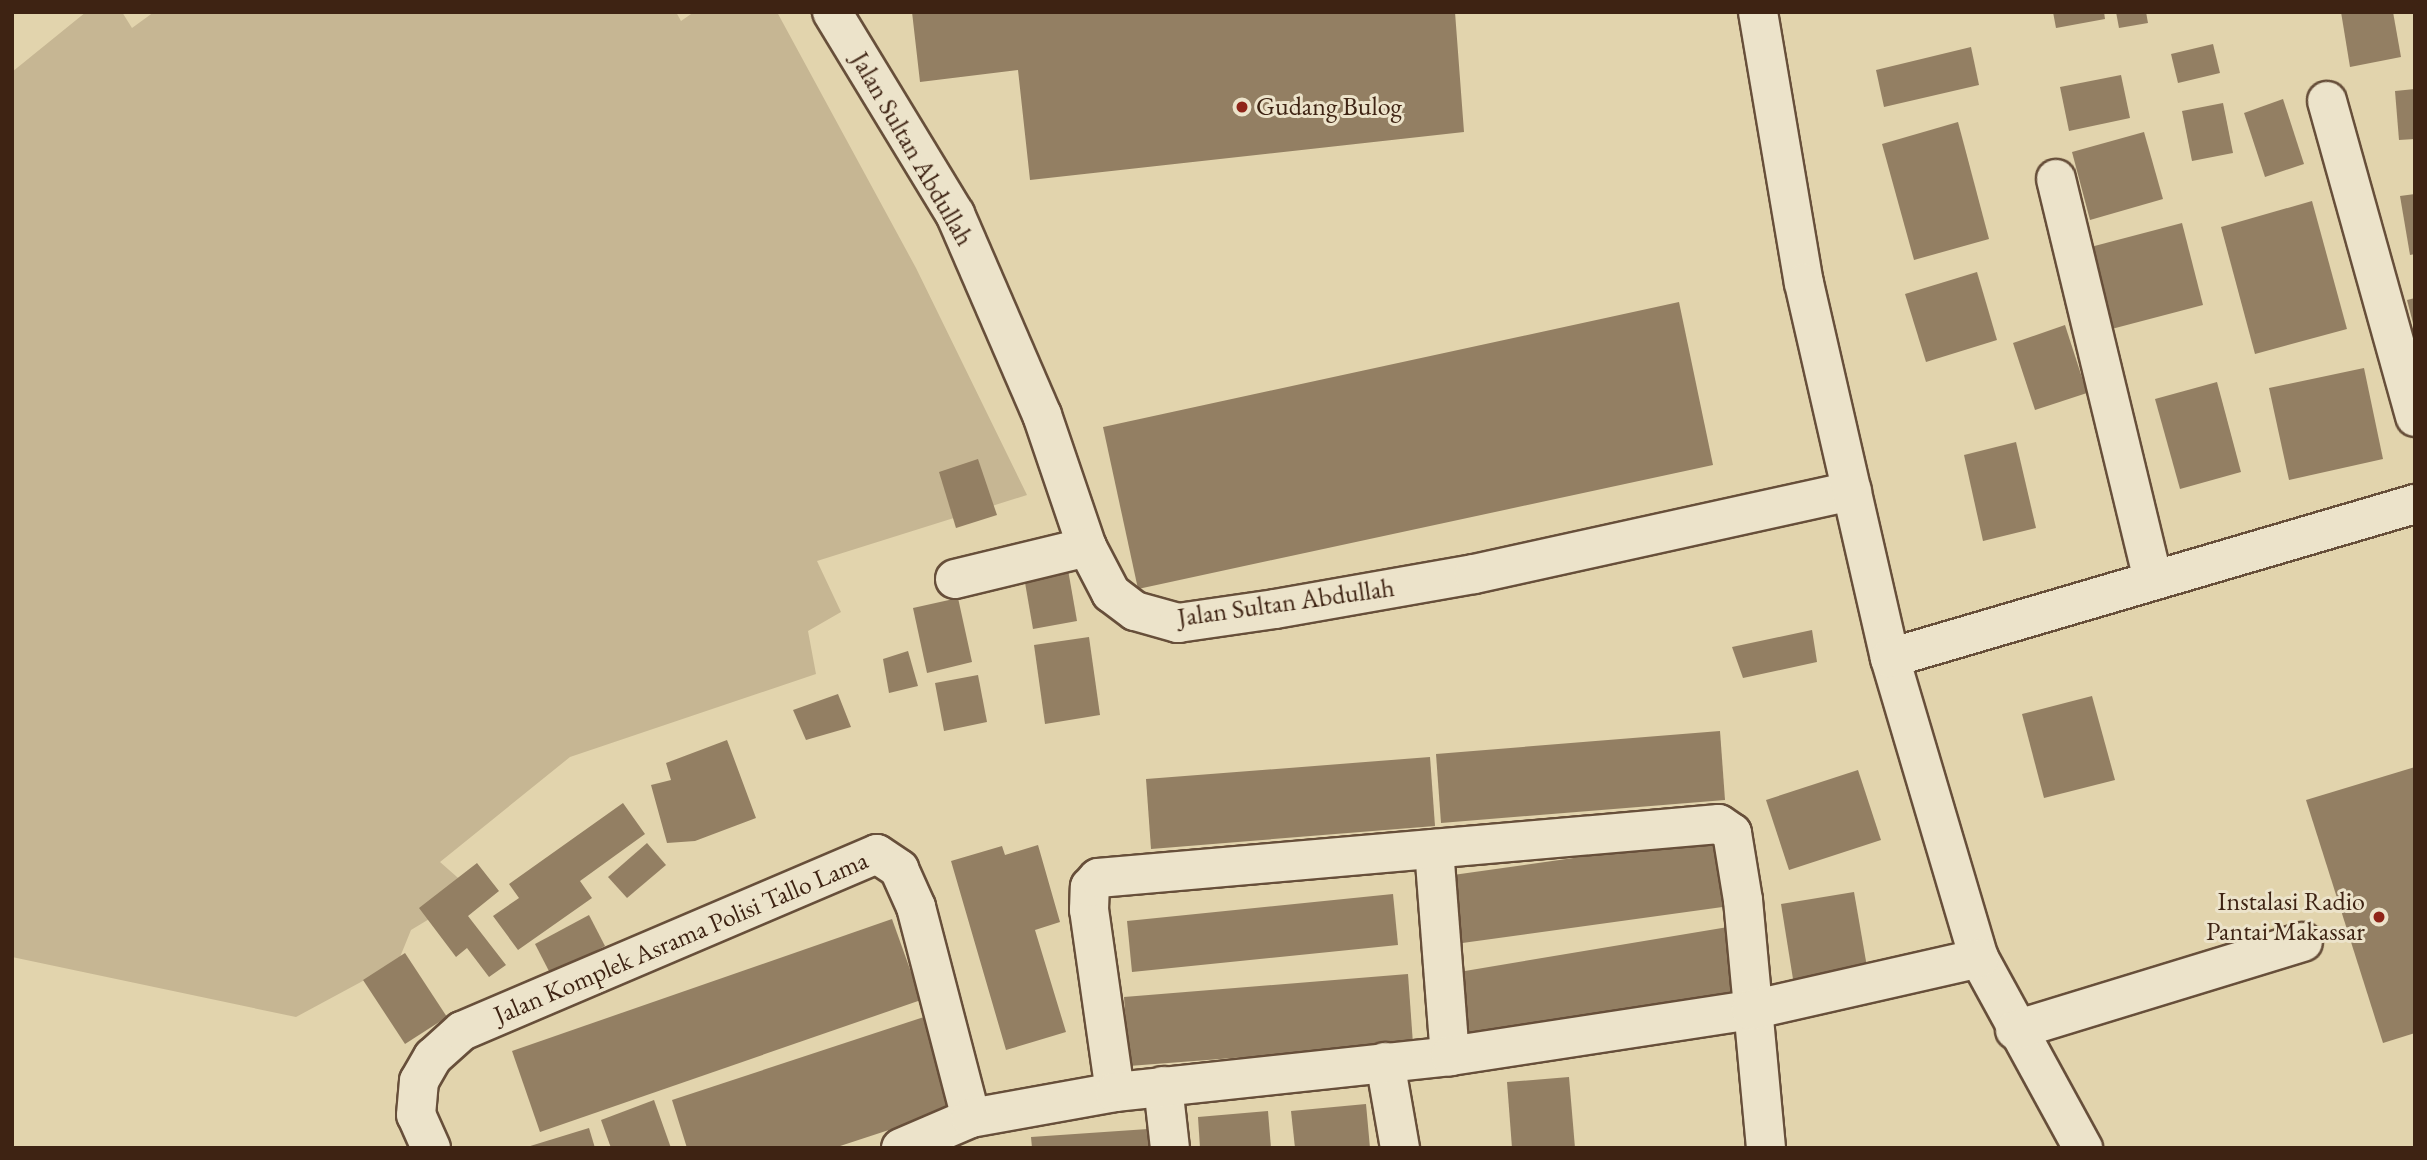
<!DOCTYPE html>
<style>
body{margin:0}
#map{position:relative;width:2427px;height:1160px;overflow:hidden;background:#e2d4ad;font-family:"EB Garamond",serif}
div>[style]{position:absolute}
.green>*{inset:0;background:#c6b693}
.building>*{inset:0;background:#937f63}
.roads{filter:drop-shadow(2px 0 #674f3a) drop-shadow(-2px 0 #674f3a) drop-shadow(0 2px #674f3a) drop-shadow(0 -2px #674f3a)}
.minor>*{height:38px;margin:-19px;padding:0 19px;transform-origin:19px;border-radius:19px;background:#ece3ca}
.dots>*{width:19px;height:19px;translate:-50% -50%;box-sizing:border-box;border:4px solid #ece3ca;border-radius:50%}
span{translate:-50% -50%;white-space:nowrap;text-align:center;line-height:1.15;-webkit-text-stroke:6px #ece3ca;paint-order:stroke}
.poi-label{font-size:26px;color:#3e2313}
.left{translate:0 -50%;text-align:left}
.right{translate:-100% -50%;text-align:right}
.street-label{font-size:26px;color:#3e2313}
.frame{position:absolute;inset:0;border:14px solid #3e2313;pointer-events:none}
</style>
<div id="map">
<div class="green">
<i style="clip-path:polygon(86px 12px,122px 12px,132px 28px,154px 12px,676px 12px,681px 21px,694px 12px,777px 12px,916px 268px,1027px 495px,817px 561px,841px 612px,808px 631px,816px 674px,570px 757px,440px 862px,474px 892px,411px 930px,398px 962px,296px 1017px,12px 957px,12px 72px)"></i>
</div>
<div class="building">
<i style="clip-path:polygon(912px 12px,1455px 12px,1464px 132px,1030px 180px,1018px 70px,920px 82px)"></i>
<i style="clip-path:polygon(2053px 12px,2104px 12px,2105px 19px,2056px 28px)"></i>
<i style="clip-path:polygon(2116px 12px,2146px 12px,2148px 23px,2119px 28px)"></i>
<i style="clip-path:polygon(2341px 12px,2393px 12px,2401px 57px,2350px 67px)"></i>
<i style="clip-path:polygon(2213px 44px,2220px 73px,2178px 83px,2171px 54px)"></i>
<i style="clip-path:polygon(1971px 47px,1979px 85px,1884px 107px,1876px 70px)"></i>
<i style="clip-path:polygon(2121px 75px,2130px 118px,2069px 131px,2060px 87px)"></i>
<i style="clip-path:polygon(2415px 89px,2415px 139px,2399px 140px,2395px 91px)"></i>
<i style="clip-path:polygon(2283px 99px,2304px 164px,2265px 177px,2244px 113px)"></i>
<i style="clip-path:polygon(2223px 103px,2233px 153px,2192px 161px,2182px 111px)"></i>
<i style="clip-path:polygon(1958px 122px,1989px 239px,1914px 260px,1882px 144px)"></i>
<i style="clip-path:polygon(2144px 132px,2163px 199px,2090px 220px,2072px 152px)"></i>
<i style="clip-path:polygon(2415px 194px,2415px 254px,2410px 255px,2400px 196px)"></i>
<i style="clip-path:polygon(2312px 201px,2347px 329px,2255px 354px,2221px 227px)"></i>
<i style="clip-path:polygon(2182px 223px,2203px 305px,2104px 331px,2083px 249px)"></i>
<i style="clip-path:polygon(1977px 272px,1997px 340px,1926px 362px,1905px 294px)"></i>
<i style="clip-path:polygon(2415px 298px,2415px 327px,2414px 327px,2407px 300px)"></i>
<i style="clip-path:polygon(1679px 302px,1713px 465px,1138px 589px,1103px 427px)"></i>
<i style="clip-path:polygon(2065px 325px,2087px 393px,2035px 410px,2013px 343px)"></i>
<i style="clip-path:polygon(2364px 368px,2383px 459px,2289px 480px,2269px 388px)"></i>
<i style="clip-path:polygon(2217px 382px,2241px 472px,2180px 489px,2155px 399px)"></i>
<i style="clip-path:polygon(2016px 442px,2036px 528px,1983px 541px,1964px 455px)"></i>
<i style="clip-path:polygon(978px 459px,997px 515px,956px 528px,939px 472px)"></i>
<i style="clip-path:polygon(1067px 564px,1077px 621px,1033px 629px,1023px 571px)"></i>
<i style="clip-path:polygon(958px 598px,972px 662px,927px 673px,913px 608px)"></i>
<i style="clip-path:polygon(1812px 630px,1817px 662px,1743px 678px,1732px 647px)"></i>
<i style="clip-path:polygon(1089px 637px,1100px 715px,1045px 724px,1034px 645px)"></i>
<i style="clip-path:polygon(908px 651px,918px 686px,889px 693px,883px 659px)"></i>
<i style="clip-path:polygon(978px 675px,987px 722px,944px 731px,935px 683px)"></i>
<i style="clip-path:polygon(838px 694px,851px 727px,806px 740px,793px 710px)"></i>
<i style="clip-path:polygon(2092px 696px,2115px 780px,2044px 798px,2022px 714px)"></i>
<i style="clip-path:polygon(1720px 731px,1725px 800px,1441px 823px,1436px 754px)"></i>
<i style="clip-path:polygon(727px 740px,756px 818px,695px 841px,667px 843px,651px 785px,671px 780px,666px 763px)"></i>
<i style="clip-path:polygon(1430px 757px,1435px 826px,1151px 849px,1146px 779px)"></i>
<i style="clip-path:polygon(2415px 767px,2415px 1033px,2383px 1043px,2306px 800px)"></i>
<i style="clip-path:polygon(1858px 770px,1881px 840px,1789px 870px,1766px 800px)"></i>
<i style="clip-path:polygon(623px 803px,645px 834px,580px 881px,592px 898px,518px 950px,493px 916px,519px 898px,509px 884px)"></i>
<i style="clip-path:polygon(1729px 836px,1737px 905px,1455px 944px,1446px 876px)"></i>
<i style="clip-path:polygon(647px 843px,666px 865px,627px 898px,608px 877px)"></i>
<i style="clip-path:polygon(1038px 845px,1060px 922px,1035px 930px,1066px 1032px,1006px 1050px,951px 861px,1002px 846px,1005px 855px)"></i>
<i style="clip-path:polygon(477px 863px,499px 891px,468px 916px,506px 965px,489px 977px,467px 948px,456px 957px,419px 908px)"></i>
<i style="clip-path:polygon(1854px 892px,1867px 967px,1793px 979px,1781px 904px)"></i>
<i style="clip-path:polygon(1393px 894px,1398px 945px,1132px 972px,1127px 921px)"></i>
<i style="clip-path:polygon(589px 915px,605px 946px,551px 975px,535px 944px)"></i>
<i style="clip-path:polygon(892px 919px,921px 1000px,540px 1132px,512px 1051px)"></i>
<i style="clip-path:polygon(1734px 926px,1744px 994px,1463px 1041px,1453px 973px)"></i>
<i style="clip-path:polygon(405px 953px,447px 1017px,405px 1044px,363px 980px)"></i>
<i style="clip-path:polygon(1408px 974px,1413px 1044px,1129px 1066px,1124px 997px)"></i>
<i style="clip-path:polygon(930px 1015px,959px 1107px,834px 1148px,687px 1148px,672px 1100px)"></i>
<i style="clip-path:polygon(1569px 1077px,1575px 1148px,1512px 1148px,1507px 1082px)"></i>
<i style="clip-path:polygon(654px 1100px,671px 1148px,611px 1148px,601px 1120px)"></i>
<i style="clip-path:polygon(1366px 1104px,1370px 1148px,1295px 1148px,1291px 1111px)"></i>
<i style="clip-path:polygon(1268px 1111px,1271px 1148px,1200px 1148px,1198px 1117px)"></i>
<i style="clip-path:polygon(589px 1128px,595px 1148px,527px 1148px,527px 1147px)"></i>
<i style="clip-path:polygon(1148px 1129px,1150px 1148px,1032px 1148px,1031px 1137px)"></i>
</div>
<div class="roads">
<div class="minor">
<i style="left:832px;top:12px;width:237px;rotate:58.7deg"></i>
<i style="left:955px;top:214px;width:219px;rotate:66.6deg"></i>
<i style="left:1042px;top:415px;width:139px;rotate:71.2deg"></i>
<i style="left:1087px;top:547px;width:52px;rotate:62.4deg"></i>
<i style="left:1111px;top:593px;width:30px;rotate:37deg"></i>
<i style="left:1135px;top:611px;width:45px;rotate:15.6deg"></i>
<i style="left:1178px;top:623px;width:98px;rotate:-8.2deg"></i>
<i style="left:1275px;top:609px;width:202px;rotate:-10deg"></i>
<i style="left:1474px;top:574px;width:387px;rotate:-12.4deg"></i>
<i style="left:1758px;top:12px;width:275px;rotate:80.4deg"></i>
<i style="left:1804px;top:283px;width:385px;rotate:77.1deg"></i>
<i style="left:1890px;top:658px;width:313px;rotate:73.5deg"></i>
<i style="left:1979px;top:958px;width:217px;rotate:61.3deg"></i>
<i style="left:2327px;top:101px;width:328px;rotate:74.4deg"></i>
<i style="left:2056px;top:179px;width:413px;rotate:76.4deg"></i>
<i style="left:955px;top:579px;width:136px;rotate:-13.6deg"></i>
<i style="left:1890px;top:658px;width:547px;rotate:-16.35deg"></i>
<i style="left:1434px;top:849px;width:208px;rotate:85.6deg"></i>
<i style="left:2015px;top:1030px;width:301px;rotate:-17deg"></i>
<i style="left:1385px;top:1062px;width:87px;rotate:80.1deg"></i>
<i style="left:1163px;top:1086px;width:62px;rotate:83.6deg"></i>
<i style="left:1115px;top:1092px;width:184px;rotate:-98.1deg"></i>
<i style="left:1089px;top:910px;width:23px;rotate:-88deg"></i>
<i style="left:1090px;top:887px;width:12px;rotate:-48deg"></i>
<i style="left:1098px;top:878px;width:623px;rotate:-4.97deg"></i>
<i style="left:1719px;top:824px;width:16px;rotate:35deg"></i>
<i style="left:1732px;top:833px;width:68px;rotate:80.7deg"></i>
<i style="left:1743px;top:900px;width:249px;rotate:84.7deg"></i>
<i style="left:431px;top:1148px;width:36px;rotate:-114deg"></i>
<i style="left:416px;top:1115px;width:34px;rotate:-85deg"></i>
<i style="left:419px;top:1081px;width:28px;rotate:-60deg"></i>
<i style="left:433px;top:1057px;width:39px;rotate:-42deg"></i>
<i style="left:462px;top:1031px;width:451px;rotate:-23.1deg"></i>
<i style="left:877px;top:854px;width:27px;rotate:34deg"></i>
<i style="left:899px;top:869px;width:42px;rotate:65.9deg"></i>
<i style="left:916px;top:907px;width:218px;rotate:75.4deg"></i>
<i style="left:901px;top:1148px;width:76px;rotate:-23.2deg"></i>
<i style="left:971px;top:1118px;width:146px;rotate:-10.2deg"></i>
<i style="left:1115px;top:1092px;width:337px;rotate:-6.1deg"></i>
<i style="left:1450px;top:1056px;width:304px;rotate:-8.7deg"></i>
<i style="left:1751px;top:1010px;width:234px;rotate:-12.8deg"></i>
</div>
</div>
<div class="dots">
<i style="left:1242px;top:107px;background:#8f2418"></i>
<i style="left:2379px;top:917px;background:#8f2418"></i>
</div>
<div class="poi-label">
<span class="left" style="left:1256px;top:107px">Gudang Bulog</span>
<span class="right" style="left:2365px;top:917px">Instalasi Radio<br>Pantai Makassar</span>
</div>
<div class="street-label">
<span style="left:912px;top:149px;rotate:60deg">Jalan Sultan Abdullah</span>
<span style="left:1286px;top:603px;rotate:-8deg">Jalan Sultan Abdullah</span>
<span style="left:681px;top:938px;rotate:-23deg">Jalan Komplek Asrama Polisi Tallo Lama</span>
</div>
<div class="frame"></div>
</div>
